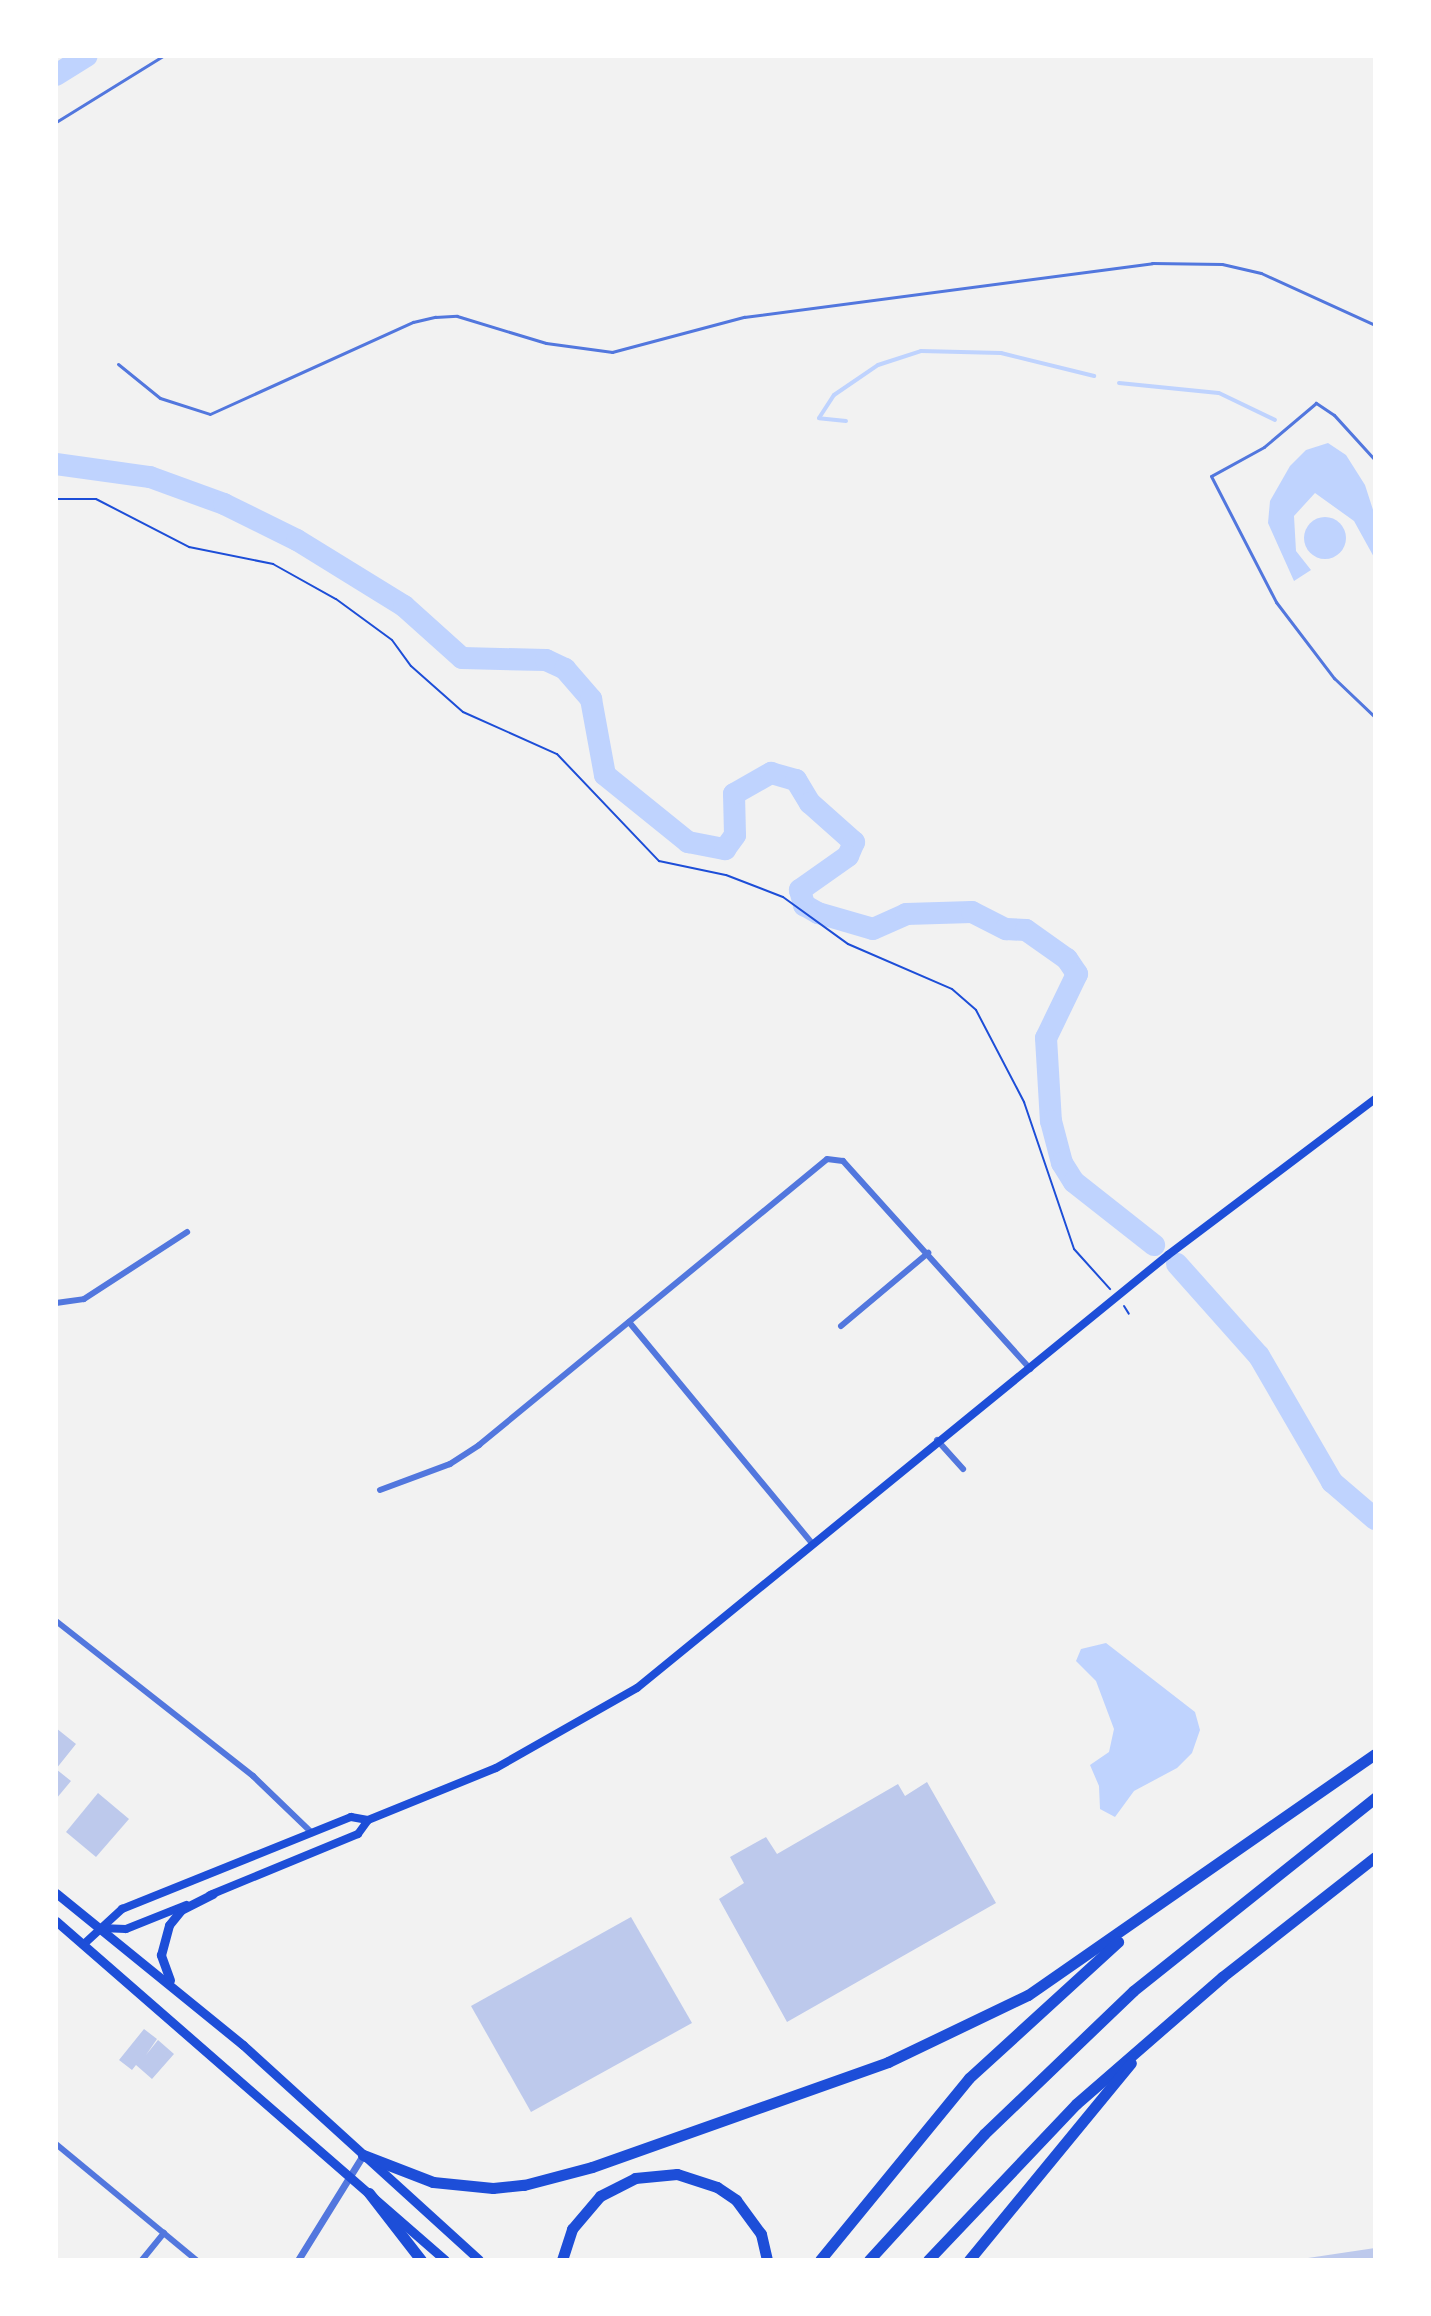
<!DOCTYPE html>
<style>
body{margin:0}
#map{position:relative;width:1431px;height:2316px;overflow:hidden;background:#f2f2f2;font-family:Barlow,sans-serif}
div>[style]{position:absolute}
.water>*{inset:0;background:#bfd3fe}
.round{border-radius:50%}
.stream>*{height:4px;margin:-2px;padding:0 2px;transform-origin:2px;border-radius:2px;background:#bfd3fe}
.river>*{height:22px;margin:-11px;padding:0 11px;transform-origin:11px;border-radius:11px;background:#bfd3fe}
.building>*{inset:0;background:#bdc9ec}
.path>*{height:2px;margin:-1px;padding:0 1px;transform-origin:1px;border-radius:1px;background:#1d4ed8}
.service>*{height:3px;margin:-1.5px;padding:0 1.5px;transform-origin:1.5px;border-radius:1.5px;background:#5277de}
.minor>*{height:6px;margin:-3px;padding:0 3px;transform-origin:3px;border-radius:3px;background:#5277de}
.tertiary>*{height:7px;margin:-3.5px;padding:0 3.5px;transform-origin:3.5px;border-radius:3.5px;background:#5277de}
.secondary>*{height:8px;margin:-4px;padding:0 4px;transform-origin:4px;border-radius:4px;background:#1d4ed8}
.primary>*{height:9px;margin:-4.5px;padding:0 4.5px;transform-origin:4.5px;border-radius:4.5px;background:#1d4ed8}
.motorway>*{height:11px;margin:-5.5px;padding:0 5.5px;transform-origin:5.5px;border-radius:5.5px;background:#1d4ed8}
span{translate:-50% -50%;white-space:nowrap;text-align:center;line-height:1.15;-webkit-text-stroke:8px #fff;paint-order:stroke}
.frame{position:absolute;inset:0;border:58px solid #fff;pointer-events:none}
</style>
<div id="map">
<div class="water">
<i style="clip-path:polygon(1328px 443px,1346px 455px,1365px 485px,1375px 516px,1375px 559px,1354px 521px,1315px 493px,1294px 516px,1296px 551px,1311px 570px,1294px 581px,1268px 523px,1270px 501px,1290px 466px,1306px 450px)"></i>
<i class="round" style="left:1304px;top:517px;width:42px;height:42px"></i>
<i style="clip-path:polygon(1106px 1643px,1195px 1712px,1200px 1730px,1192px 1753px,1177px 1768px,1134px 1791px,1115px 1817px,1100px 1809px,1099px 1786px,1090px 1765px,1109px 1752px,1114px 1729px,1096px 1681px,1076px 1661px,1081px 1649px)"></i>
</div>
<div class="stream">
<i style="left:1119px;top:383px;width:100px;rotate:5.7deg"></i>
<i style="left:1219px;top:393px;width:62px;rotate:25.7deg"></i>
<i style="left:846px;top:421px;width:27px;rotate:-174deg"></i>
<i style="left:819px;top:418px;width:27px;rotate:-57deg"></i>
<i style="left:834px;top:395px;width:53px;rotate:-34.3deg"></i>
<i style="left:878px;top:365px;width:45px;rotate:-18deg"></i>
<i style="left:921px;top:351px;width:80px;rotate:1.4deg"></i>
<i style="left:1001px;top:353px;width:96px;rotate:13.9deg"></i>
</div>
<div class="river">
<i style="left:56px;top:75px;width:36px;rotate:-32deg"></i>
<i style="left:56px;top:464px;width:95px;rotate:7.9deg"></i>
<i style="left:150px;top:477px;width:79px;rotate:20deg"></i>
<i style="left:224px;top:504px;width:81px;rotate:26.3deg"></i>
<i style="left:297px;top:540px;width:126px;rotate:31.7deg"></i>
<i style="left:404px;top:606px;width:78px;rotate:41.9deg"></i>
<i style="left:462px;top:658px;width:84px;rotate:1.4deg"></i>
<i style="left:546px;top:660px;width:21px;rotate:25deg"></i>
<i style="left:565px;top:669px;width:40px;rotate:49deg"></i>
<i style="left:591px;top:699px;width:77px;rotate:79.6deg"></i>
<i style="left:605px;top:775px;width:107px;rotate:38.9deg"></i>
<i style="left:688px;top:842px;width:38px;rotate:11deg"></i>
<i style="left:725px;top:849px;width:17px;rotate:-54deg"></i>
<i style="left:735px;top:835px;width:41px;rotate:-91.4deg"></i>
<i style="left:734px;top:794px;width:43px;rotate:-29.6deg"></i>
<i style="left:771px;top:773px;width:26px;rotate:16deg"></i>
<i style="left:796px;top:780px;width:27px;rotate:59deg"></i>
<i style="left:810px;top:803px;width:59px;rotate:41.6deg"></i>
<i style="left:854px;top:842px;width:15px;rotate:113deg"></i>
<i style="left:848px;top:856px;width:59px;rotate:144.7deg"></i>
<i style="left:800px;top:890px;width:16px;rotate:75deg"></i>
<i style="left:804px;top:905px;width:16px;rotate:30deg"></i>
<i style="left:818px;top:913px;width:57px;rotate:16.2deg"></i>
<i style="left:873px;top:929px;width:36px;rotate:-24deg"></i>
<i style="left:906px;top:914px;width:66px;rotate:-1.7deg"></i>
<i style="left:972px;top:912px;width:38px;rotate:27deg"></i>
<i style="left:1006px;top:929px;width:20px;rotate:3deg"></i>
<i style="left:1026px;top:930px;width:50px;rotate:35.3deg"></i>
<i style="left:1067px;top:959px;width:18px;rotate:56deg"></i>
<i style="left:1077px;top:974px;width:71px;rotate:115.8deg"></i>
<i style="left:1046px;top:1038px;width:83px;rotate:86.6deg"></i>
<i style="left:1051px;top:1121px;width:43px;rotate:75.3deg"></i>
<i style="left:1062px;top:1163px;width:22px;rotate:58deg"></i>
<i style="left:1074px;top:1182px;width:102px;rotate:38.2deg"></i>
<i style="left:1177px;top:1264px;width:123px;rotate:48.3deg"></i>
<i style="left:1259px;top:1356px;width:146px;rotate:59.9deg"></i>
<i style="left:1332px;top:1482px;width:57px;rotate:40.7deg"></i>
</div>
<div class="building">
<i style="clip-path:polygon(56px 1728px,76px 1744px,56px 1769px,71px 1781px,56px 1799px)"></i>
<i style="clip-path:polygon(927px 1782px,996px 1903px,787px 2022px,719px 1899px,744px 1883px,730px 1857px,766px 1837px,777px 1854px,898px 1784px,905px 1796px)"></i>
<i style="clip-path:polygon(98px 1793px,129px 1819px,96px 1857px,66px 1832px)"></i>
<i style="clip-path:polygon(631px 1917px,692px 2023px,531px 2112px,471px 2006px)"></i>
<i style="clip-path:polygon(144px 2029px,157px 2039px,146px 2055px,158px 2040px,174px 2054px,152px 2079px,136px 2065px,132px 2070px,119px 2060px)"></i>
<i style="clip-path:polygon(1375px 2248px,1375px 2260px,1308px 2260px,1308px 2258px)"></i>
</div>
<div class="path">
<i style="left:56px;top:499px;width:40px"></i>
<i style="left:96px;top:499px;width:105px;rotate:27.3deg"></i>
<i style="left:189px;top:547px;width:86px;rotate:11.4deg"></i>
<i style="left:273px;top:564px;width:72px;rotate:29.1deg"></i>
<i style="left:336px;top:599px;width:69px;rotate:36.2deg"></i>
<i style="left:392px;top:640px;width:32px;rotate:54deg"></i>
<i style="left:411px;top:666px;width:69px;rotate:41.5deg"></i>
<i style="left:463px;top:712px;width:103px;rotate:24.1deg"></i>
<i style="left:557px;top:754px;width:148px;rotate:46.4deg"></i>
<i style="left:659px;top:861px;width:68px;rotate:11.8deg"></i>
<i style="left:726px;top:875px;width:61px;rotate:21.1deg"></i>
<i style="left:783px;top:897px;width:80px;rotate:35.9deg"></i>
<i style="left:848px;top:944px;width:113px;rotate:23.4deg"></i>
<i style="left:952px;top:989px;width:32px;rotate:41deg"></i>
<i style="left:976px;top:1010px;width:104px;rotate:62.4deg"></i>
<i style="left:1024px;top:1102px;width:155px;rotate:71.2deg"></i>
<i style="left:1074px;top:1249px;width:54px;rotate:48deg"></i>
<i style="left:1124px;top:1306px;width:9px;rotate:58deg"></i>
</div>
<div class="service">
<i style="left:56px;top:122px;width:126px;rotate:-31.7deg"></i>
<i style="left:118px;top:364px;width:54px;rotate:39deg"></i>
<i style="left:160px;top:398px;width:52px;rotate:17.7deg"></i>
<i style="left:210px;top:414px;width:223px;rotate:-24.4deg"></i>
<i style="left:413px;top:322px;width:23px;rotate:-13deg"></i>
<i style="left:435px;top:317px;width:22px;rotate:-3deg"></i>
<i style="left:457px;top:316px;width:93px;rotate:16.9deg"></i>
<i style="left:546px;top:343px;width:67px;rotate:7.8deg"></i>
<i style="left:612px;top:352px;width:137px;rotate:-14.9deg"></i>
<i style="left:744px;top:317px;width:412px;rotate:-7.5deg"></i>
<i style="left:1152px;top:263px;width:70px;rotate:0.8deg"></i>
<i style="left:1222px;top:264px;width:40px;rotate:13deg"></i>
<i style="left:1261px;top:273px;width:125px;rotate:24.5deg"></i>
<i style="left:1375px;top:460px;width:61px;rotate:-132.3deg"></i>
<i style="left:1334px;top:415px;width:22px;rotate:-146deg"></i>
<i style="left:1316px;top:403px;width:68px;rotate:139.8deg"></i>
<i style="left:1264px;top:447px;width:60px;rotate:151.3deg"></i>
<i style="left:1211px;top:476px;width:142px;rotate:62.7deg"></i>
<i style="left:1276px;top:602px;width:96px;rotate:52.7deg"></i>
<i style="left:1334px;top:678px;width:57px;rotate:43.6deg"></i>
</div>
<div class="minor">
<i style="left:56px;top:1303px;width:28px;rotate:-8deg"></i>
<i style="left:84px;top:1299px;width:123px;rotate:-33deg"></i>
<i style="left:629px;top:1322px;width:286px;rotate:50.4deg"></i>
<i style="left:841px;top:1326px;width:114px;rotate:-40deg"></i>
<i style="left:937px;top:1440px;width:39px;rotate:48deg"></i>
<i style="left:380px;top:1490px;width:75px;rotate:-20.4deg"></i>
<i style="left:450px;top:1464px;width:35px;rotate:-33deg"></i>
<i style="left:479px;top:1445px;width:450px;rotate:-39.4deg"></i>
<i style="left:827px;top:1159px;width:16px;rotate:7deg"></i>
<i style="left:843px;top:1161px;width:280px;rotate:48deg"></i>
<i style="left:56px;top:1621px;width:251px;rotate:38.2deg"></i>
<i style="left:253px;top:1776px;width:82px;rotate:44deg"></i>
<i style="left:56px;top:2144px;width:182px;rotate:39.6deg"></i>
<i style="left:142px;top:2260px;width:35px;rotate:-51deg"></i>
</div>
<div class="tertiary">
<i style="left:298px;top:2260px;width:123px;rotate:-58.2deg"></i>
</div>
<div class="secondary">
<i style="left:210px;top:1895px;width:160px;rotate:-22.4deg"></i>
<i style="left:358px;top:1834px;width:17px;rotate:-54deg"></i>
<i style="left:368px;top:1820px;width:138px;rotate:-22.1deg"></i>
<i style="left:496px;top:1768px;width:162px;rotate:-29.6deg"></i>
<i style="left:637px;top:1688px;width:685px;rotate:-39.2deg"></i>
<i style="left:1168px;top:1255px;width:259px;rotate:-37deg"></i>
<i style="left:100px;top:1928px;width:26px;rotate:2deg"></i>
<i style="left:126px;top:1929px;width:65px;rotate:-21.8deg"></i>
<i style="left:84px;top:1944px;width:52px;rotate:-42.6deg"></i>
<i style="left:122px;top:1909px;width:247px;rotate:-21.9deg"></i>
<i style="left:351px;top:1817px;width:17px;rotate:10deg"></i>
</div>
<div class="primary">
<i style="left:56px;top:1893px;width:241px;rotate:39.1deg"></i>
<i style="left:243px;top:2045px;width:319px;rotate:42.3deg"></i>
<i style="left:56px;top:1921px;width:516px;rotate:41.07deg"></i>
<i style="left:170px;top:1980px;width:27px;rotate:-110deg"></i>
<i style="left:161px;top:1955px;width:31px;rotate:-75deg"></i>
<i style="left:169px;top:1925px;width:19px;rotate:-51deg"></i>
<i style="left:181px;top:1910px;width:36px;rotate:-27deg"></i>
</div>
<div class="motorway">
<i style="left:363px;top:2155px;width:75px;rotate:21.1deg"></i>
<i style="left:433px;top:2182px;width:60px;rotate:5.7deg"></i>
<i style="left:493px;top:2188px;width:31px;rotate:-6deg"></i>
<i style="left:524px;top:2185px;width:70px;rotate:-14.8deg"></i>
<i style="left:592px;top:2167px;width:314px;rotate:-19.5deg"></i>
<i style="left:888px;top:2062px;width:155px;rotate:-25.6deg"></i>
<i style="left:1028px;top:1995px;width:422px;rotate:-34.8deg"></i>
<i style="left:369px;top:2193px;width:85px;rotate:52.2deg"></i>
<i style="left:562px;top:2260px;width:33px;rotate:-72deg"></i>
<i style="left:572px;top:2229px;width:43px;rotate:-49.7deg"></i>
<i style="left:600px;top:2196px;width:39px;rotate:-27deg"></i>
<i style="left:635px;top:2178px;width:42px;rotate:-5.4deg"></i>
<i style="left:677px;top:2174px;width:42px;rotate:18deg"></i>
<i style="left:717px;top:2187px;width:23px;rotate:34deg"></i>
<i style="left:736px;top:2200px;width:42px;rotate:53.7deg"></i>
<i style="left:761px;top:2234px;width:27px;rotate:77deg"></i>
<i style="left:820px;top:2260px;width:235px;rotate:-50.7deg"></i>
<i style="left:969px;top:2078px;width:202px;rotate:-42.4deg"></i>
<i style="left:869px;top:2260px;width:171px;rotate:-47.6deg"></i>
<i style="left:984px;top:2134px;width:207px;rotate:-43.8deg"></i>
<i style="left:1133px;top:1991px;width:310px;rotate:-38.6deg"></i>
<i style="left:928px;top:2260px;width:215px;rotate:-46.5deg"></i>
<i style="left:1076px;top:2104px;width:194px;rotate:-41deg"></i>
<i style="left:1222px;top:1977px;width:194px;rotate:-38.1deg"></i>
<i style="left:969px;top:2260px;width:255px;rotate:-50.6deg"></i>
</div>
<div class="frame"></div>
</div>
